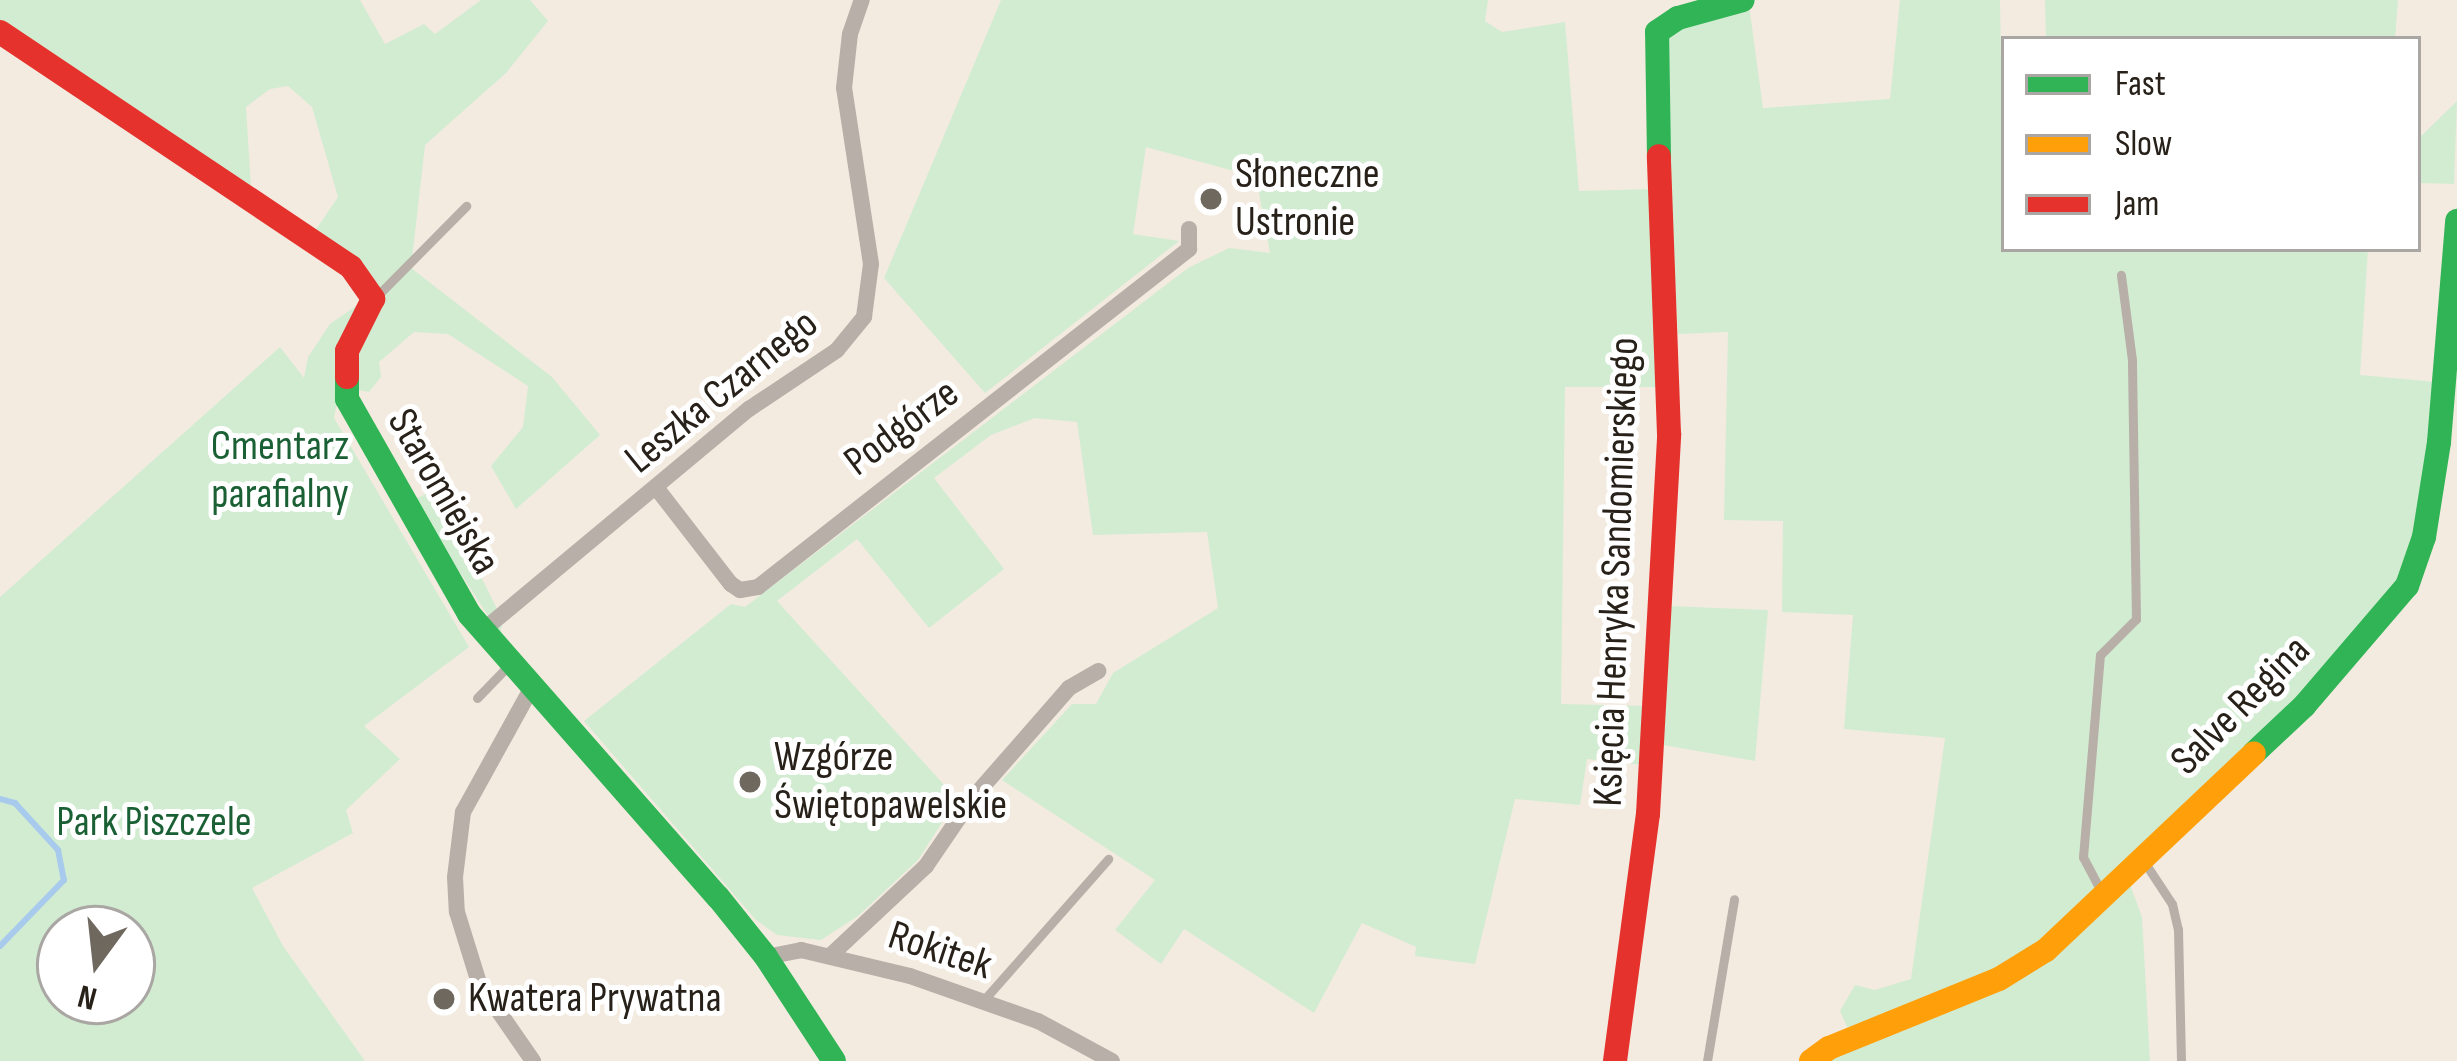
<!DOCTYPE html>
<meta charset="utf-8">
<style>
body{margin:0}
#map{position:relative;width:2457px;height:1061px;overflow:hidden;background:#f3ebe0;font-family:"Sofia Sans Condensed",sans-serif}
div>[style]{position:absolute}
.green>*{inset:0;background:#d2ecd1}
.stream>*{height:6px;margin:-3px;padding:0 3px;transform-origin:3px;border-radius:3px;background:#a8caec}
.lane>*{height:9px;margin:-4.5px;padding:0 4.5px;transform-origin:4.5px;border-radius:4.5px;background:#b8afa8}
.street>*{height:16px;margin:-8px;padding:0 8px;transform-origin:8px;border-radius:8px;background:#b8afa8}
.fast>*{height:24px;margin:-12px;padding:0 12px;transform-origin:12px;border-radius:12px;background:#30b455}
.slow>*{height:24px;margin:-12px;padding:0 12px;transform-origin:12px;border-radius:12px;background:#ff9f0a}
.jam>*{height:24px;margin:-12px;padding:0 12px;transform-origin:12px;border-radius:12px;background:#e5322d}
.dots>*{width:33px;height:33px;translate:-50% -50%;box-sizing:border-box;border:6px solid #fff;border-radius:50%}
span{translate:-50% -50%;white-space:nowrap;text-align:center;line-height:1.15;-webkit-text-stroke:10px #fff;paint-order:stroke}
.poi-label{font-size:42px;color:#27211a}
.left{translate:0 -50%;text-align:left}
.street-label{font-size:42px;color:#27211a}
.park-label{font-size:42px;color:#1a6034}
.legend{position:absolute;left:2001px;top:36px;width:420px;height:216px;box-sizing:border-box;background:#fff;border:3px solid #a9a6a3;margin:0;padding:15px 21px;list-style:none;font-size:36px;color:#27211a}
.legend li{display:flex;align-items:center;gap:24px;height:60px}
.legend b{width:60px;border:3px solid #a9a6a3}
.north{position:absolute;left:36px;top:905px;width:120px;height:120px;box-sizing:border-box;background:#fff;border:3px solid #a9a6a3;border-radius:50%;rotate:195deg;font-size:33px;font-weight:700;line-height:48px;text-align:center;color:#27211a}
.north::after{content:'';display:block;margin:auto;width:42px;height:54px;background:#6e685f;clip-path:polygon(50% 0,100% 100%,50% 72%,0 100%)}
</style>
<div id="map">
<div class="green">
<i style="clip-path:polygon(0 0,360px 0,385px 44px,424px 24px,435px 34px,481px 0,530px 0,548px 21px,506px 73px,425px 145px,411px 268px,552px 377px,600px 435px,516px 509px,491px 466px,523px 427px,528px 386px,448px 334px,414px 332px,379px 362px,381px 377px,369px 392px,353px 389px,367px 280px,347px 250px,315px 231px,338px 197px,312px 107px,288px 86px,270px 89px,246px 107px,251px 187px,0 21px)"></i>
<i style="clip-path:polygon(1001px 0,1488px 0,1485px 21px,1502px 32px,1565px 22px,1579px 191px,1652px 189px,1661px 387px,1565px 387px,1561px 704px,1649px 706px,1644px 765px,1587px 759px,1580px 805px,1515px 799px,1475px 964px,1415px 956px,1416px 947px,1362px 923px,1314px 1013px,1184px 929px,1161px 964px,1115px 930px,1155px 880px,1002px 780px,1072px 704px,1096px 704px,1113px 673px,1218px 608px,1207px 532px,1093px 535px,1077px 422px,1035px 418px,991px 435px,934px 478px,1004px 569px,929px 628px,857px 539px,777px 601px,957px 799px,918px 860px,858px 916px,821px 940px,777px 935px,756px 920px,584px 721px,731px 604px,745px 607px,1188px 268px,1229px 248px,1270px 253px,1256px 177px,1146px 147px,1133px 234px,1179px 241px,985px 393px,884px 278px)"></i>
<i style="clip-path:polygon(1900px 0,2000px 0,2004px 249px,2368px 249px,2360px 375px,2436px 382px,2418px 534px,2401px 584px,2299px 703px,2040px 944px,1995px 975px,1849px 1031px,1840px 1011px,1855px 985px,1875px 990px,1911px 979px,1945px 738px,1844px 729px,1853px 615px,1782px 612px,1783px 521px,1724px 520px,1728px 332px,1678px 334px,1661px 40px,1680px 22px,1749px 5px,1763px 108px,1890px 99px)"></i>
<i style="clip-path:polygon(2045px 0,2398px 0,2395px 39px,2046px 39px)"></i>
<i style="clip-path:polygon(2457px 101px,2454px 184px,2418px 183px,2418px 139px)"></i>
<i style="clip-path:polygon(evenodd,356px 306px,334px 418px,469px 647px,364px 726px,400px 759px,346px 810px,353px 833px,252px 888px,283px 946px,365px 1061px,0 1061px,0 597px,280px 347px,304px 378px,308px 357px,330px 324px,356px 306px,60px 929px,132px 929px,132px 1001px,60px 1001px,60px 929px)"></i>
<i style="clip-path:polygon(428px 493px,464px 542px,503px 621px,500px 634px,413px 500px)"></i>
<i style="clip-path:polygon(1668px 606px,1768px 610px,1755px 761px,1663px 745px)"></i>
<i style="clip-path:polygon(2128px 879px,2142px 917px,2150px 1061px,1821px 1061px,2000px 987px)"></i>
</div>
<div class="stream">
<i style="left:0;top:799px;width:16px;rotate:15deg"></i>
<i style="left:15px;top:803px;width:64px;rotate:47.5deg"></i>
<i style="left:58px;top:850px;width:31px;rotate:79deg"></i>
<i style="left:64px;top:880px;width:92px;rotate:134.1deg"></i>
</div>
<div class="lane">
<i style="left:377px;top:296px;width:127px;rotate:-45.3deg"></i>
<i style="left:477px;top:698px;width:47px;rotate:-45.9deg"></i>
<i style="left:2143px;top:860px;width:53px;rotate:56.6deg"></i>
<i style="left:2172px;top:904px;width:26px;rotate:77deg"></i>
<i style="left:2178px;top:929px;width:132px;rotate:88.7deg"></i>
<i style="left:2103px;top:895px;width:43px;rotate:-117.8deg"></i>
<i style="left:2083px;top:857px;width:203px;rotate:-85.2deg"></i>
<i style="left:2100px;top:655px;width:51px;rotate:-45deg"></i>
<i style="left:2136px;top:619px;width:259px;rotate:-90.9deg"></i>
<i style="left:2132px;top:360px;width:86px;rotate:-97.4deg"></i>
<i style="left:982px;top:1002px;width:191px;rotate:-48.6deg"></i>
<i style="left:1707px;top:1061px;width:164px;rotate:-80.5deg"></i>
</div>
<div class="street">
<i style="left:658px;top:490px;width:119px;rotate:52.2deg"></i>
<i style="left:731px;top:584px;width:11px;rotate:34deg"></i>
<i style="left:740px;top:590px;width:18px;rotate:-9deg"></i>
<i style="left:758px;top:587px;width:548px;rotate:-38.1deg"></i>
<i style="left:1189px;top:249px;width:20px;rotate:-90deg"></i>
<i style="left:481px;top:632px;width:349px;rotate:-39.8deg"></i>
<i style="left:749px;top:409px;width:106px;rotate:-33.8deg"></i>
<i style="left:837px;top:350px;width:43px;rotate:-50.7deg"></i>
<i style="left:864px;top:317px;width:53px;rotate:-82.5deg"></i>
<i style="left:871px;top:264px;width:178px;rotate:-98.7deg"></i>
<i style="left:844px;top:88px;width:54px;rotate:-83.7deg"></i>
<i style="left:850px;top:34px;width:36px;rotate:-71deg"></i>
<i style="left:531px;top:689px;width:141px;rotate:118.9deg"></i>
<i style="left:463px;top:812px;width:65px;rotate:97deg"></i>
<i style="left:455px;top:877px;width:35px;rotate:87deg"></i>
<i style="left:457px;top:912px;width:74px;rotate:72.8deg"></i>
<i style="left:479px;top:983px;width:95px;rotate:55.3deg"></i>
<i style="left:831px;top:955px;width:130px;rotate:-43.1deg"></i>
<i style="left:926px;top:866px;width:80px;rotate:-55.7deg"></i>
<i style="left:971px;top:800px;width:149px;rotate:-48.8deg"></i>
<i style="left:1069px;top:688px;width:34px;rotate:-30deg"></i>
<i style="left:766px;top:957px;width:36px;rotate:-11deg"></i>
<i style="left:801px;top:950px;width:112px;rotate:13.4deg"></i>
<i style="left:910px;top:976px;width:136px;rotate:19.4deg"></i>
<i style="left:1038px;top:1021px;width:84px;rotate:28.4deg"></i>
</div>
<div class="fast">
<i style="left:1659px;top:156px;width:124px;rotate:-90.9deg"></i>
<i style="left:1657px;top:32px;width:25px;rotate:-34deg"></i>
<i style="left:1678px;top:18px;width:67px;rotate:-15.5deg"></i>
<i style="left:347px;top:377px;width:22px;rotate:90deg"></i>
<i style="left:347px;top:399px;width:247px;rotate:60.4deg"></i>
<i style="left:469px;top:614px;width:377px;rotate:48.7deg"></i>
<i style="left:718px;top:897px;width:77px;rotate:51.3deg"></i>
<i style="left:766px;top:957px;width:124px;rotate:56.8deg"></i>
<i style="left:2254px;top:753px;width:69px;rotate:-43.2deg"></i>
<i style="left:2304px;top:706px;width:158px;rotate:-49.4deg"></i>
<i style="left:2407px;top:586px;width:52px;rotate:-70.9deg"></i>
<i style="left:2424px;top:537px;width:96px;rotate:-81deg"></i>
<i style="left:2439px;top:442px;width:222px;rotate:-85.3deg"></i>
</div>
<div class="slow">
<i style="left:1811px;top:1061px;width:22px;rotate:-36deg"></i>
<i style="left:1829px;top:1048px;width:183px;rotate:-22.1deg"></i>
<i style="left:1999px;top:979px;width:55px;rotate:-31.7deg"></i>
<i style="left:2046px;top:950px;width:286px;rotate:-43.4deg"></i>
</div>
<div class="jam">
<i style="left:0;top:32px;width:422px;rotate:33.8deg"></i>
<i style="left:351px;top:267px;width:39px;rotate:55deg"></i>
<i style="left:373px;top:299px;width:58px;rotate:116.6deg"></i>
<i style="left:347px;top:351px;width:26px;rotate:90deg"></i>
<i style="left:1615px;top:1061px;width:249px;rotate:-82.4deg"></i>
<i style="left:1648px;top:814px;width:381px;rotate:-86.8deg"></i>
<i style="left:1669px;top:434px;width:278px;rotate:-92.1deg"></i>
</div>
<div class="dots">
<i style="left:1211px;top:199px;background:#6e685f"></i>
<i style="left:750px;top:782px;background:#6e685f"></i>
<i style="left:444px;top:999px;background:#6e685f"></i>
</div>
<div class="poi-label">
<span class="left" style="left:1235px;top:199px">Słoneczne<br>Ustronie</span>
<span class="left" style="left:774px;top:782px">Wzgórze<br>Świętopawelskie</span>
<span class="left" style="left:468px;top:999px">Kwatera Prywatna</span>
</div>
<div class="street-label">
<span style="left:722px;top:392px;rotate:-39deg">Leszka Czarnego</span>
<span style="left:902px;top:428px;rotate:-37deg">Podgórze</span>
<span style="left:443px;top:492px;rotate:60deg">Staromiejska</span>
<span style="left:1617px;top:572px;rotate:-88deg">Księcia Henryka Sandomierskiego</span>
<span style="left:2241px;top:706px;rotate:-45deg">Salve Regina</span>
<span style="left:940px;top:951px;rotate:18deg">Rokitek</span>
</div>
<div class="park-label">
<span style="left:280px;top:471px">Cmentarz<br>parafialny</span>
<span style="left:154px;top:823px">Park Piszczele</span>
</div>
<ul class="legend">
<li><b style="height:15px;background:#30b455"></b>Fast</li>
<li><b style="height:15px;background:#ff9f0a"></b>Slow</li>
<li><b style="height:15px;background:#e5322d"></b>Jam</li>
</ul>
<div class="north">N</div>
</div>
